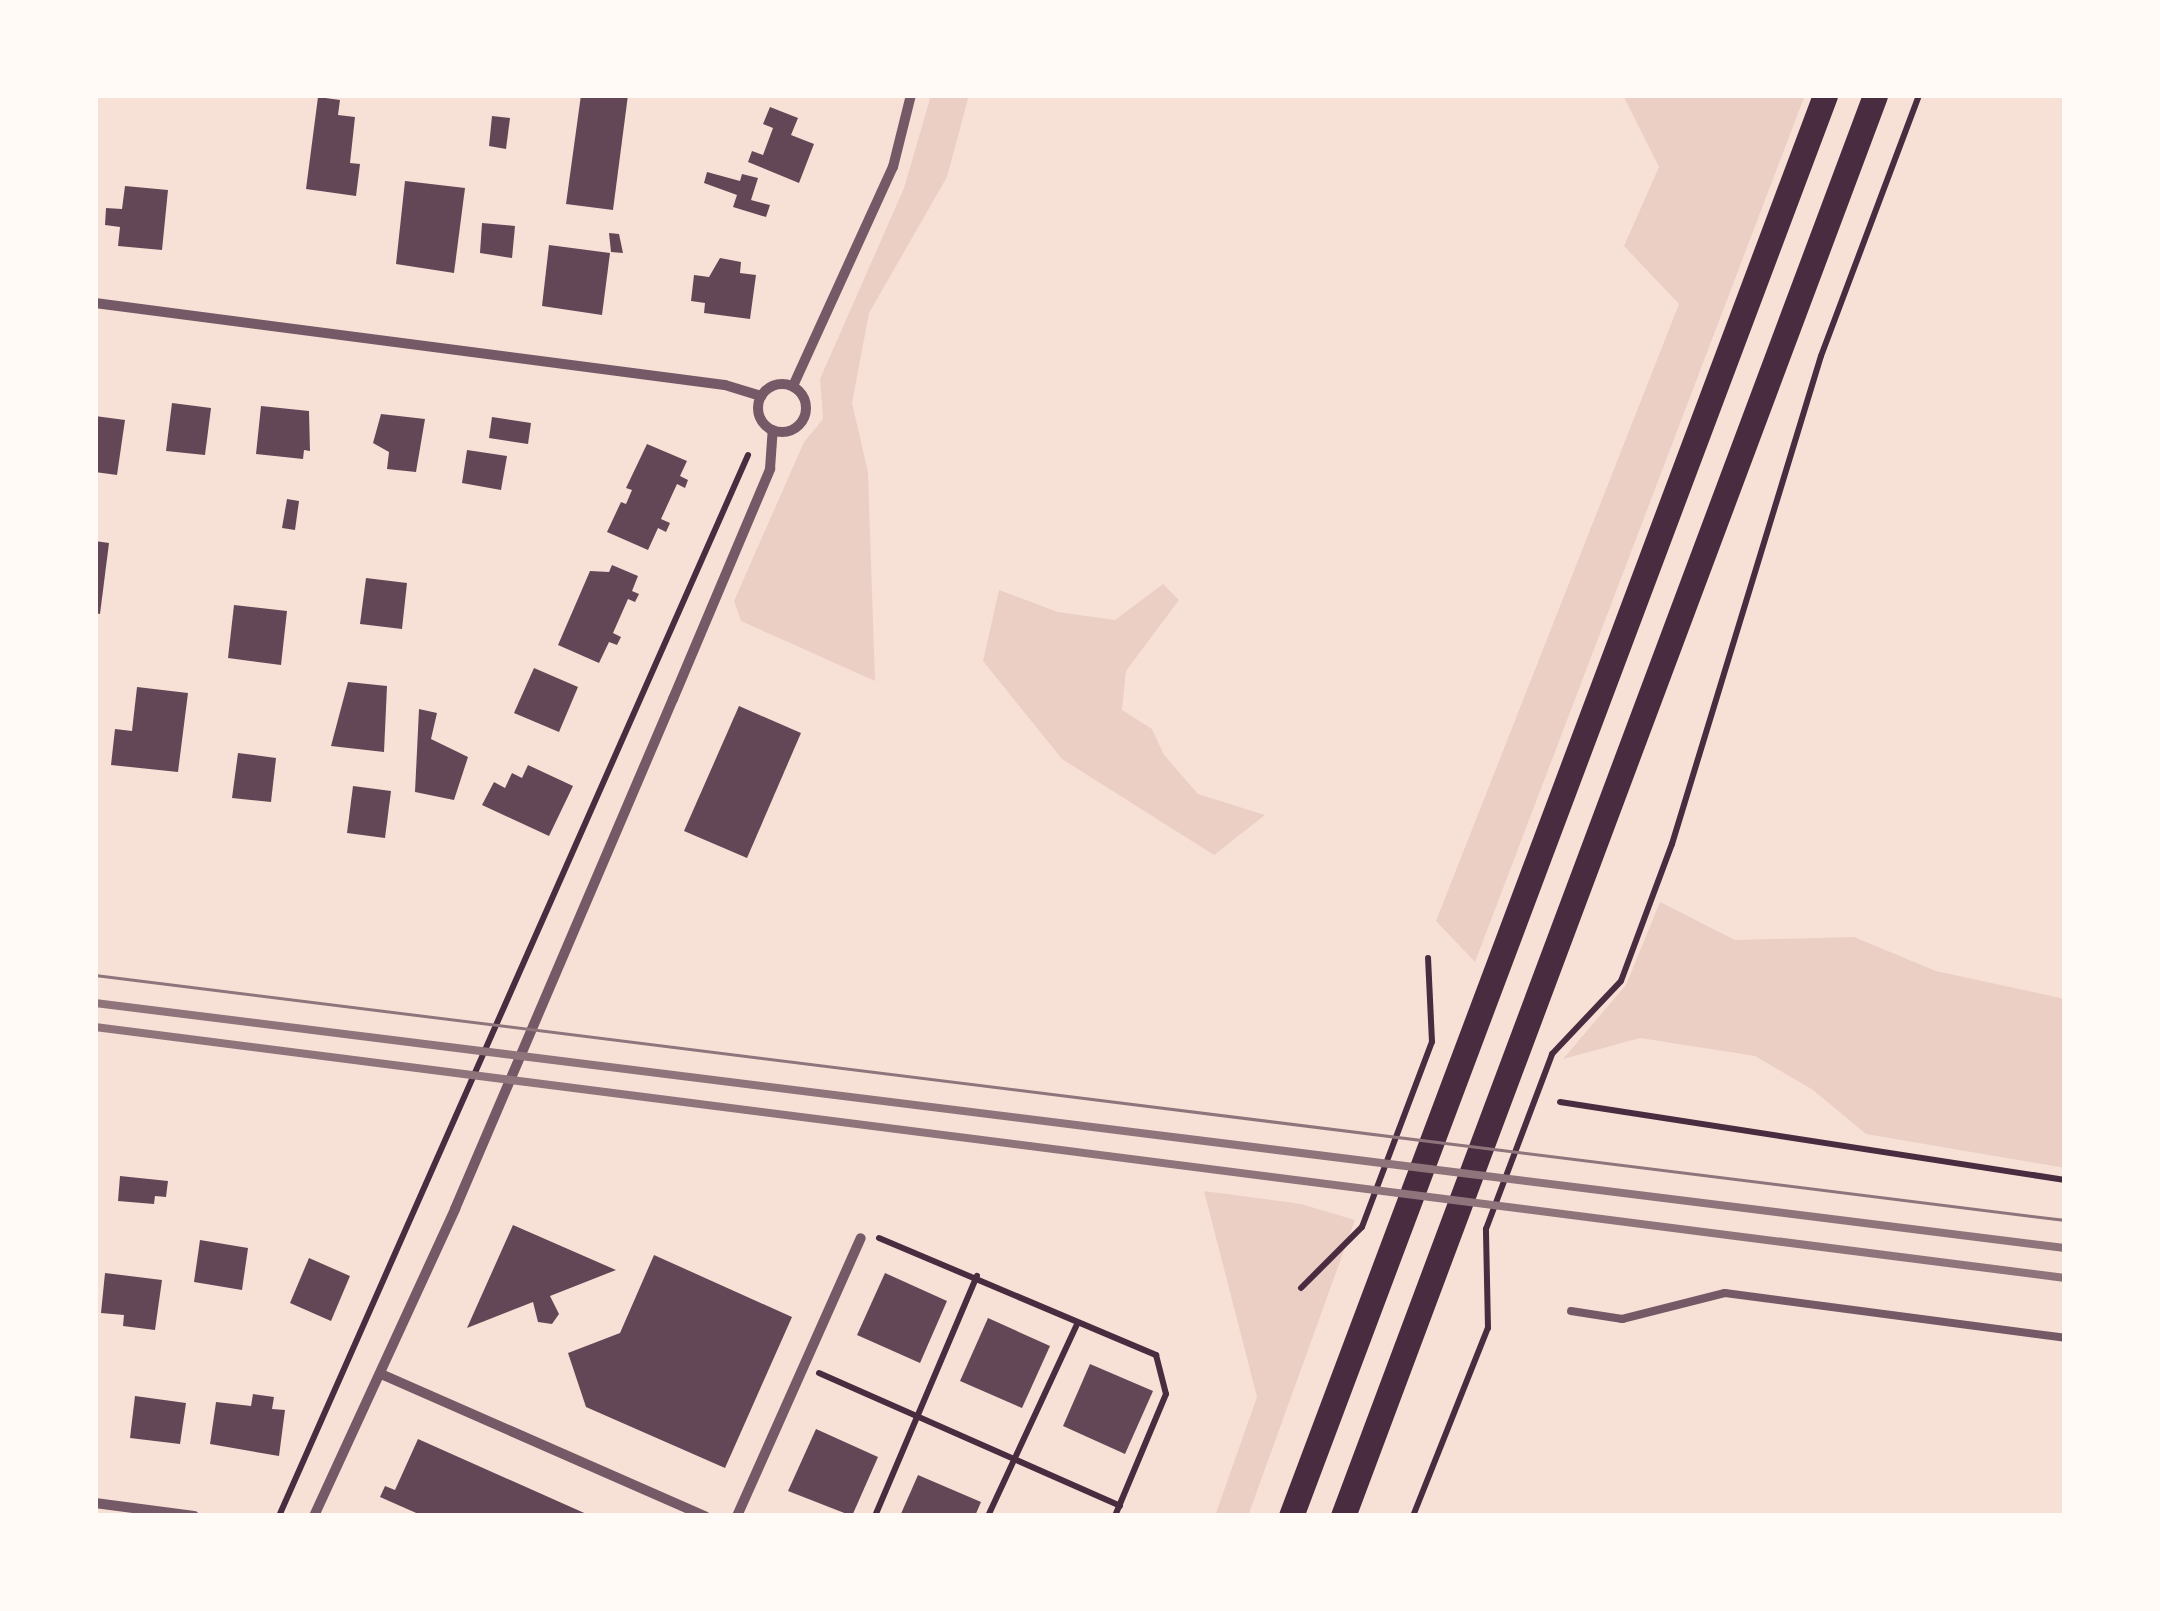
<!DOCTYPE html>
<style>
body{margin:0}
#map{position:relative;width:2160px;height:1611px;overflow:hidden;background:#f7e1d7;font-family:"PT Sans",sans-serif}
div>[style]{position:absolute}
.green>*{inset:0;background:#ebcfc5}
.building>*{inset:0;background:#644757}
.path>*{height:6px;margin:-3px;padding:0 3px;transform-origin:3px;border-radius:3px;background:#4a2c40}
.service>*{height:8px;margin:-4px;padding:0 4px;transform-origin:4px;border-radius:4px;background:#755966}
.minor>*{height:10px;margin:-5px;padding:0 5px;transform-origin:5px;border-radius:5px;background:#755966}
.minor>.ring{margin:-5px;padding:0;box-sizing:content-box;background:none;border:10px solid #755966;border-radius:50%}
.primary>*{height:25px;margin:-12.5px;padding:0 12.5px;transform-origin:12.5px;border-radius:12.5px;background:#4a2c40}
.tram>*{height:2.5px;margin:-1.25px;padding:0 1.25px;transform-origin:1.25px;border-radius:1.25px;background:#8f747c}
.rail>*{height:8px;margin:-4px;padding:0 4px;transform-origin:4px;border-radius:4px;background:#8f747c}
span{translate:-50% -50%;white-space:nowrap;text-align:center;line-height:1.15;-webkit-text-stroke:8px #fffaf5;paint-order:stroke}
.frame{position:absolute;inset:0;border:98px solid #fffaf5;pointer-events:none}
</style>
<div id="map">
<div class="green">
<i style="clip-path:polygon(931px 95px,969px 95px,947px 177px,869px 313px,852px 403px,868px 472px,875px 681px,741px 621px,734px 601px,804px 442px,823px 419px,820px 379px,904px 188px)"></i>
<i style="clip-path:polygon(1623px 95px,1805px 95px,1475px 962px,1436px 921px,1679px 304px,1624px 246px,1659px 167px)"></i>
<i style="clip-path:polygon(1163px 584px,1179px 600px,1126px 671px,1122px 710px,1152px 729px,1164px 755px,1198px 794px,1265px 815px,1214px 855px,1062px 759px,983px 661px,999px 590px,1058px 612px,1115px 620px)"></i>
<i style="clip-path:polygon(1660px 902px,1735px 940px,1854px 937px,1936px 971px,2065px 999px,2065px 1168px,1866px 1134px,1813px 1090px,1755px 1056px,1640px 1038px,1563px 1059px,1626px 985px)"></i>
<i style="clip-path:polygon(1204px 1191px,1301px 1204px,1355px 1220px,1248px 1516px,1215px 1516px,1257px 1397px)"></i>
</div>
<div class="building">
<i style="clip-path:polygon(581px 95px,628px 95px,613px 210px,566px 204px)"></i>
<i style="clip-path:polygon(318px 97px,340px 100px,338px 115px,355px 117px,350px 163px,360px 164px,356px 196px,306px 189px)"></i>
<i style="clip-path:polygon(770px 107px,798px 118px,791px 135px,814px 144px,799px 183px,748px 162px,752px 151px,763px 155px,773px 128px,763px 124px)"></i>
<i style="clip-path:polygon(492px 116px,510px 118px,506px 149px,489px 146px)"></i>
<i style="clip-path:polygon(707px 172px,740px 181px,742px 174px,758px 178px,751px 200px,770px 205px,766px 217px,733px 207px,737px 195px,704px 183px)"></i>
<i style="clip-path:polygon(405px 181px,465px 188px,454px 273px,396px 264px)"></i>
<i style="clip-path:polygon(125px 186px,168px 190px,162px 250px,118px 246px,120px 227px,105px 225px,106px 208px,122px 209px)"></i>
<i style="clip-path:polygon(482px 223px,515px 226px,512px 258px,480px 253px)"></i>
<i style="clip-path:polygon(609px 233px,619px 234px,623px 253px,611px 252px)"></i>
<i style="clip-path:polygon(549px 245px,610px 253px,602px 315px,542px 306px)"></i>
<i style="clip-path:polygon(720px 258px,741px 262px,740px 273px,756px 275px,750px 319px,704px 313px,705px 303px,691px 301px,694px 275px,709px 277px)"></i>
<i style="clip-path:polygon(172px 403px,211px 408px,205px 455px,166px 451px)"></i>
<i style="clip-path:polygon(261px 406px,309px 411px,310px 451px,304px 450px,303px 459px,256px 454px)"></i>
<i style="clip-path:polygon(381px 414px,425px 419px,416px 472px,387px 469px,389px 452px,373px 443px)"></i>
<i style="clip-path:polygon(95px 416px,125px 420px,117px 475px,95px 472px)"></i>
<i style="clip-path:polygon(492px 417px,531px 423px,528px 444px,489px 438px)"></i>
<i style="clip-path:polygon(647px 444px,687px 461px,680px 476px,688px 480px,685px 488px,677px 484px,661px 519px,670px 523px,666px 532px,658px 528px,648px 550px,607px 532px,621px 502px,626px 504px,632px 490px,626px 488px)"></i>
<i style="clip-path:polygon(467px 450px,507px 456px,501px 490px,462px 483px)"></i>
<i style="clip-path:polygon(287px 499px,299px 501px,295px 530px,282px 528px)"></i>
<i style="clip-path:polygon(95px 541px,109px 543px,100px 614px,95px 613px)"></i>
<i style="clip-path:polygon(612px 565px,638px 576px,632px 591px,639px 594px,635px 602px,628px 599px,613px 633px,621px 637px,617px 645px,609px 642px,599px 663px,558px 645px,590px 571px,609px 572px)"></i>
<i style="clip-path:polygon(366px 578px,407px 583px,402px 629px,360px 624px)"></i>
<i style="clip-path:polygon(234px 605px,287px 611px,281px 665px,228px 658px)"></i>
<i style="clip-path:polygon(534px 668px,578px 687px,559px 732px,514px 713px)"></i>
<i style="clip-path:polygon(348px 682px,387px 686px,384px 752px,331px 746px)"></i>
<i style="clip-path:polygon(137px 687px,188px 693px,178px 772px,111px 765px,115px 729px,132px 731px)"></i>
<i style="clip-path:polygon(739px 706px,801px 733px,747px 858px,684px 831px)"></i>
<i style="clip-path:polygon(419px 709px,437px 713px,431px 739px,468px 757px,454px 800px,415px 792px)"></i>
<i style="clip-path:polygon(238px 753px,276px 758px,271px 802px,232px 798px)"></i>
<i style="clip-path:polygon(528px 765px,573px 786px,549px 836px,482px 805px,494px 782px,505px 788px,512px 773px,522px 778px)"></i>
<i style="clip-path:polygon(353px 786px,391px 791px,385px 838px,347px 833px)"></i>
<i style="clip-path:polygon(120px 1176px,168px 1181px,166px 1197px,155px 1196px,154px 1204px,118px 1201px)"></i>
<i style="clip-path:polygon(513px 1225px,616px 1270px,550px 1296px,559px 1314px,552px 1324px,538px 1322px,533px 1302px,467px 1328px)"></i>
<i style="clip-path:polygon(200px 1240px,248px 1248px,242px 1290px,194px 1282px)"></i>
<i style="clip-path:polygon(654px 1255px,792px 1317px,725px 1468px,586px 1407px,568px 1353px,620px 1333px)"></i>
<i style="clip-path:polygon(309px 1258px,350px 1276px,331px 1321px,290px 1303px)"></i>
<i style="clip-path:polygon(105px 1273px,162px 1280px,155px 1330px,123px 1326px,124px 1315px,101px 1313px)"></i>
<i style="clip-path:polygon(885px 1273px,947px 1301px,920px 1363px,857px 1335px)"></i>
<i style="clip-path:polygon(988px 1318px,1050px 1346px,1022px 1408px,960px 1381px)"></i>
<i style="clip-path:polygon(1090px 1364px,1153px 1391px,1125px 1454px,1063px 1426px)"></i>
<i style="clip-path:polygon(253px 1394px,274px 1397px,272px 1409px,285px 1410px,279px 1456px,210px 1444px,216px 1402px,251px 1406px)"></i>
<i style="clip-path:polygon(135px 1396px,186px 1403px,180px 1444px,130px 1438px)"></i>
<i style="clip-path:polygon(816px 1429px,878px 1457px,852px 1516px,788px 1491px)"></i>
<i style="clip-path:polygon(418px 1439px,591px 1516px,423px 1516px,380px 1497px,385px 1486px,395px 1490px)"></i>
<i style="clip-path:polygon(918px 1475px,981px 1502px,975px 1516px,900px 1516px)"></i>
</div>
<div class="path">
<i style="left:1560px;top:1102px;width:511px;rotate:8.78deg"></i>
<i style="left:879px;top:1238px;width:301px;rotate:22.9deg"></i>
<i style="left:1156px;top:1355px;width:40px;rotate:75.6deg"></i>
<i style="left:1166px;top:1394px;width:132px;rotate:112.7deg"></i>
<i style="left:1301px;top:1288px;width:86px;rotate:-45deg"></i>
<i style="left:1362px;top:1227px;width:198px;rotate:-69.3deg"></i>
<i style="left:1432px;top:1042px;width:84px;rotate:-92.7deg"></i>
<i style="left:819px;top:1373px;width:329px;rotate:23.8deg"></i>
<i style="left:279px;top:1516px;width:1160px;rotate:-66.15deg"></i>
<i style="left:875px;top:1516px;width:261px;rotate:-67deg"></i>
<i style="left:988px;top:1516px;width:212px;rotate:-65.1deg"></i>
<i style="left:1413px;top:1516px;width:202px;rotate:-68.3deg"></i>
<i style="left:1488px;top:1328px;width:99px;rotate:-91.2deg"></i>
<i style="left:1486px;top:1229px;width:187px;rotate:-69.3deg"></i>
<i style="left:1552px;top:1054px;width:100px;rotate:-46.6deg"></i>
<i style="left:1621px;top:981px;width:146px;rotate:-69.6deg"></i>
<i style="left:1672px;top:844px;width:510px;rotate:-73.02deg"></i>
<i style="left:1821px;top:356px;width:279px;rotate:-69.4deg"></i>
</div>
<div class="service">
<i style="left:1571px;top:1311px;width:52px;rotate:8.9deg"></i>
<i style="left:1622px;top:1319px;width:106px;rotate:-14.2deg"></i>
<i style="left:1725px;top:1293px;width:343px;rotate:7.5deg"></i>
</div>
<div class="minor">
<i style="left:95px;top:303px;width:635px;rotate:7.42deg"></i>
<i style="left:725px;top:385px;width:38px;rotate:17deg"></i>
<i class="ring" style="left:758px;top:384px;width:38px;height:38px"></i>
<i style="left:793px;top:386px;width:241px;rotate:-65.5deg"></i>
<i style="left:893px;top:167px;width:74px;rotate:-76deg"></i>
<i style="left:381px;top:1374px;width:354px;rotate:23.7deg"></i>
<i style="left:95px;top:1503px;width:100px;rotate:7.5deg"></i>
<i style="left:314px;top:1516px;width:338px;rotate:-65.3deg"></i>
<i style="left:455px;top:1209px;width:555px;rotate:-66.86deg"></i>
<i style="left:673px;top:699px;width:250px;rotate:-67.1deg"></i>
<i style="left:770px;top:469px;width:39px;rotate:-86deg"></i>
<i style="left:737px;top:1516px;width:304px;rotate:-66deg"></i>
</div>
<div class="primary">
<i style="left:1291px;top:1516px;width:1518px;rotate:-69.4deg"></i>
<i style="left:1343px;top:1516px;width:1517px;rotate:-69.47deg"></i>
</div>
<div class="tram">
<i style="left:95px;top:975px;width:1985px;rotate:7.09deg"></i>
</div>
<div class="rail">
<i style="left:95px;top:1003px;width:1985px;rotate:7.09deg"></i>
<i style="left:95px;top:1027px;width:1986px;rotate:7.26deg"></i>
</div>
<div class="frame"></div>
</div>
